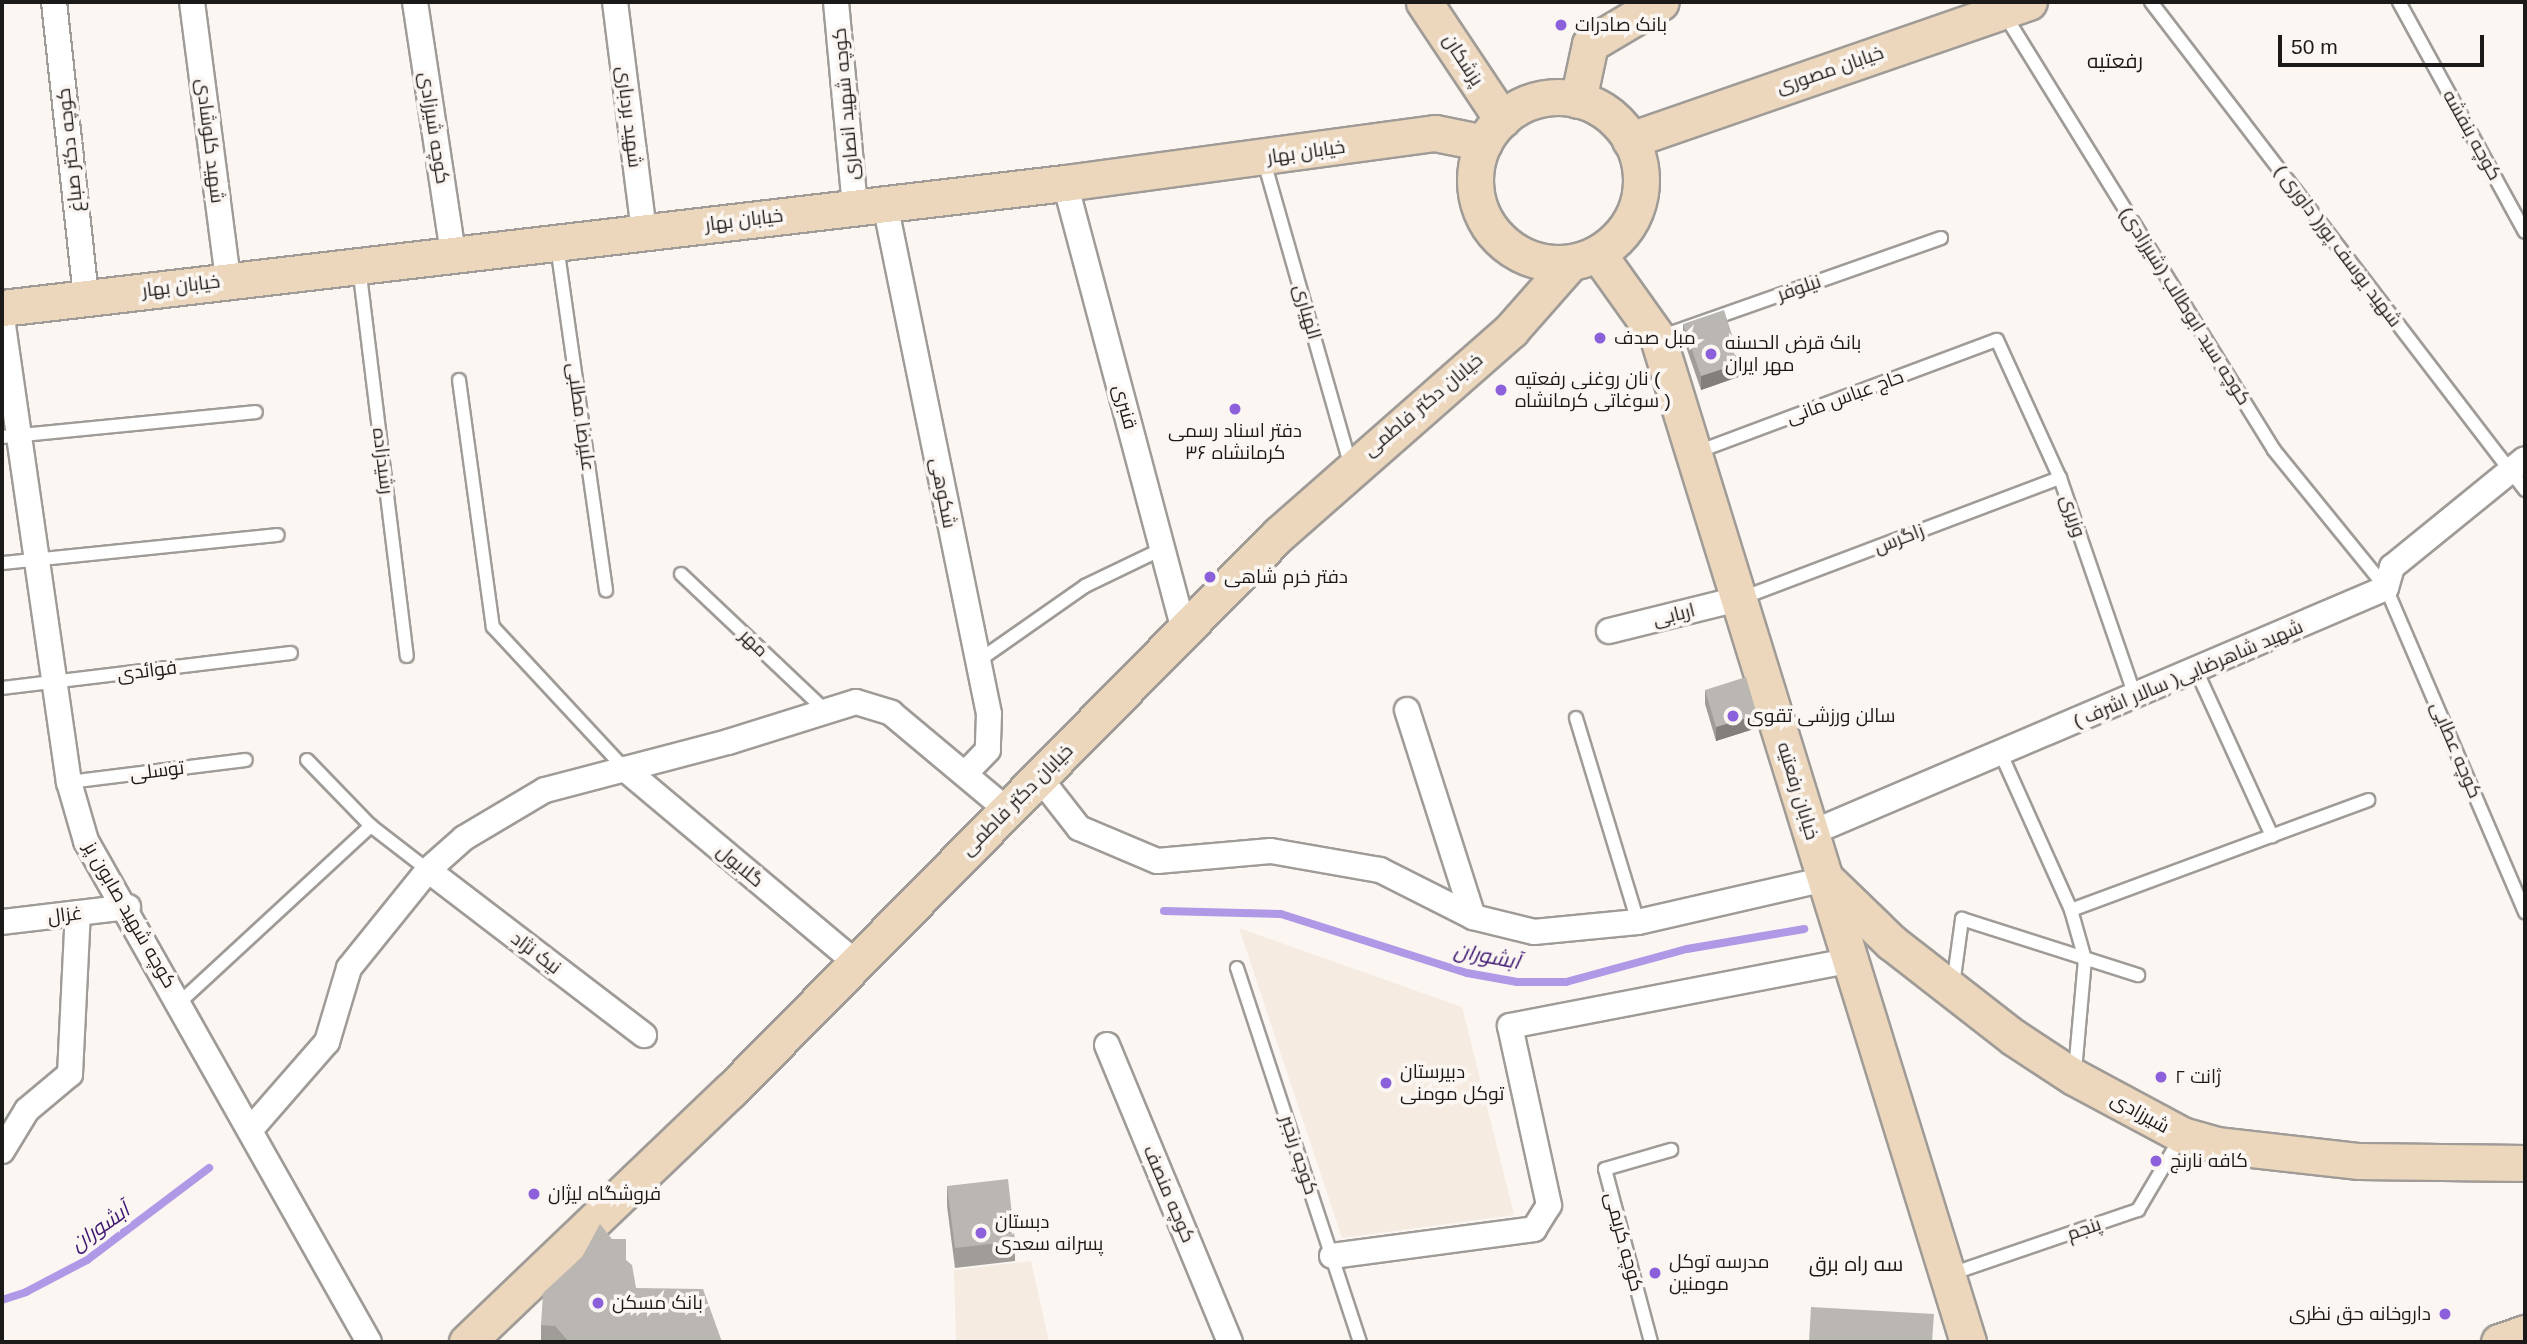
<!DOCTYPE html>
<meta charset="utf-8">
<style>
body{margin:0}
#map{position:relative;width:2527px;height:1344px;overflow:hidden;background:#fbf6f2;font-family:Helvetica,Cairo,sans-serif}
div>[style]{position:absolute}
.built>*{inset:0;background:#f6ebe1}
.stream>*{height:8px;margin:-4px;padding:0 4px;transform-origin:4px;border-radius:4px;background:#af98e6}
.roads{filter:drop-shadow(2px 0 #9f9b97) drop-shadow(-2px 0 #9f9b97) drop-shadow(0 2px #9f9b97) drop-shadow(0 -2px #9f9b97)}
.lane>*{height:12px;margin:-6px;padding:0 6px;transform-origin:6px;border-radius:6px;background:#fff}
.street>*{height:24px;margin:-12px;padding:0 12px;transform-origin:12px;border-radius:12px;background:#fff}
.secondary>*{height:35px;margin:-17.5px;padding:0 17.5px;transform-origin:17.5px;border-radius:17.5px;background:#ecd7bd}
.secondary>.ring{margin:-17.5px;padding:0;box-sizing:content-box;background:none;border:35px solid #ecd7bd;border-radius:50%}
.wall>*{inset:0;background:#a09d99}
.shaded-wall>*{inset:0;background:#827f7d}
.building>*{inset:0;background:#bab6b2}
.dots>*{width:19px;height:19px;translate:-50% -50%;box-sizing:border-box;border:4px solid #fbf6f2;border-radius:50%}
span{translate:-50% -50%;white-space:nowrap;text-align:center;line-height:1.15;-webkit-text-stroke:7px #fbf6f2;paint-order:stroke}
.poi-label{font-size:19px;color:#1b1a18}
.left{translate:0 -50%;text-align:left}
.right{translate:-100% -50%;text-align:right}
.street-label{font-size:19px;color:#1b1a18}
.neighbourhood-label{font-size:21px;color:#1b1a18}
.water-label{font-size:21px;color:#3d1671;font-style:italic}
.frame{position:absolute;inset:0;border:4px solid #1b1a18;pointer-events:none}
.scale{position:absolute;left:2278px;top:35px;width:206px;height:32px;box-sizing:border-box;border:4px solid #1b1a18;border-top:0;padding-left:9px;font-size:21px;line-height:24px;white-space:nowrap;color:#1b1a18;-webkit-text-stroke:5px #fbf6f2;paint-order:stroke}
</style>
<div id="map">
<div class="built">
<i style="clip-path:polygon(1239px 928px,1462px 1007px,1514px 1215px,1342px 1238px)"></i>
<i style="clip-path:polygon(1031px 1261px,1049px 1342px,956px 1342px,954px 1270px)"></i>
</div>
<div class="stream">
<i style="left:1164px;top:911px;width:117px;rotate:1.5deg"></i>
<i style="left:1281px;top:914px;width:195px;rotate:17.6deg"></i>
<i style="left:1467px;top:973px;width:51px;rotate:10.2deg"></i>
<i style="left:1517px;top:982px;width:49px"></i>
<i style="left:1566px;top:982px;width:125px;rotate:-15.3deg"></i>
<i style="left:1687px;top:949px;width:119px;rotate:-9.7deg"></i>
<i style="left:2px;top:1300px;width:25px;rotate:-18deg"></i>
<i style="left:26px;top:1292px;width:69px;rotate:-27.7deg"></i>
<i style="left:87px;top:1260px;width:153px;rotate:-37deg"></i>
</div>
<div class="roads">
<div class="lane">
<i style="left:2151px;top:2px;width:615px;rotate:52.53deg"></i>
<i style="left:2399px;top:2px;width:262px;rotate:61.3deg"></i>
<i style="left:2003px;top:12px;width:515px;rotate:58.25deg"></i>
<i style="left:2274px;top:450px;width:178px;rotate:50.9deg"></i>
<i style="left:2386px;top:588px;width:353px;rotate:66.8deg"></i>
<i style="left:1263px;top:158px;width:320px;rotate:74.1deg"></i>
<i style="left:557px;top:246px;width:348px;rotate:81.9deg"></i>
<i style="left:359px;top:267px;width:392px;rotate:83deg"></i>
<i style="left:1660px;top:337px;width:298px;rotate:-19.4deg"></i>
<i style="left:459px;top:380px;width:249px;rotate:82.2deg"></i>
<i style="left:493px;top:627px;width:194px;rotate:47.1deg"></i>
<i style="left:2px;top:437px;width:255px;rotate:-5.6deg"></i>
<i style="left:1697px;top:452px;width:320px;rotate:-20.5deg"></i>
<i style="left:1997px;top:340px;width:152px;rotate:65.5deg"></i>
<i style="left:2060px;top:478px;width:231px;rotate:71deg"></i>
<i style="left:2px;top:563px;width:277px;rotate:-5.8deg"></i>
<i style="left:681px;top:574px;width:199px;rotate:43.4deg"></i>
<i style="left:1742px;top:598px;width:340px;rotate:-20.7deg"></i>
<i style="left:978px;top:661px;width:131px;rotate:-35deg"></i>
<i style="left:1085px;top:586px;width:85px;rotate:-25.7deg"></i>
<i style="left:2196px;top:670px;width:183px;rotate:65.4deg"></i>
<i style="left:2px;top:688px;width:291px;rotate:-6.9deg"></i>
<i style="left:1576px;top:718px;width:213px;rotate:73.1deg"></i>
<i style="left:2001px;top:754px;width:171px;rotate:65.8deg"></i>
<i style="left:2071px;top:910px;width:51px;rotate:74.1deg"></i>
<i style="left:2085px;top:959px;width:113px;rotate:95.1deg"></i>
<i style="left:307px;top:760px;width:92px;rotate:45.9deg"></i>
<i style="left:371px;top:826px;width:72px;rotate:37.7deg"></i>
<i style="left:69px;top:782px;width:178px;rotate:-7.1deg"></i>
<i style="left:2071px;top:910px;width:317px;rotate:-20.3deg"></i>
<i style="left:1237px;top:968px;width:394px;rotate:71.8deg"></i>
<i style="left:1953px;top:985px;width:67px;rotate:-82.2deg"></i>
<i style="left:1962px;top:919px;width:185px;rotate:17.7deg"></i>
<i style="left:180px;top:1002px;width:260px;rotate:-42.7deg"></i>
<i style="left:1951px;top:1274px;width:198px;rotate:-18.9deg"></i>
<i style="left:2138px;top:1210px;width:85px;rotate:-59.5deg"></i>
<i style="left:1651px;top:1342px;width:179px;rotate:-104.9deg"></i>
<i style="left:1605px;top:1169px;width:69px;rotate:-16.1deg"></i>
</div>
<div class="street">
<i style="left:54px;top:2px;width:298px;rotate:83.8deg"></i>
<i style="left:192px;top:2px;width:281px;rotate:82.6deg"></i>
<i style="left:415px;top:2px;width:255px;rotate:81.4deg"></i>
<i style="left:615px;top:2px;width:232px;rotate:82.8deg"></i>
<i style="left:836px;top:2px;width:206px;rotate:84.7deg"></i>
<i style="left:1065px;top:183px;width:464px;rotate:75.1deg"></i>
<i style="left:885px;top:204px;width:520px;rotate:78.47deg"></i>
<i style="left:989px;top:714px;width:36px;rotate:92deg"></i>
<i style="left:988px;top:750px;width:33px;rotate:134deg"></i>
<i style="left:2px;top:318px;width:469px;rotate:81.8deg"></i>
<i style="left:69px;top:782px;width:61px;rotate:73.9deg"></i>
<i style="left:86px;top:841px;width:575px;rotate:60.54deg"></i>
<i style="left:1609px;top:631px;width:133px;rotate:-13.9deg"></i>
<i style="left:1407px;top:710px;width:217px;rotate:72.3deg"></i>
<i style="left:1473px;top:917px;width:63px;rotate:13.8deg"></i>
<i style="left:1534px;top:932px;width:104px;rotate:-5.5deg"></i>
<i style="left:1638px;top:922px;width:193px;rotate:-12.9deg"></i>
<i style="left:625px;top:769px;width:302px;rotate:40deg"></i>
<i style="left:1039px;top:777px;width:65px;rotate:51.9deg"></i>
<i style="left:1079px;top:828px;width:85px;rotate:22.9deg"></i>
<i style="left:1157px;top:861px;width:114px;rotate:-5deg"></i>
<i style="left:1271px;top:851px;width:111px;rotate:9.9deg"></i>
<i style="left:1380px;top:870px;width:104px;rotate:26.8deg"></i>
<i style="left:1811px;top:833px;width:625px;rotate:-23.08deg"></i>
<i style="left:2386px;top:588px;width:22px;rotate:-74deg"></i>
<i style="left:2392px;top:567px;width:171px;rotate:-39.1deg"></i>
<i style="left:428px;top:870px;width:272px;rotate:37.4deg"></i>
<i style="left:2px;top:922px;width:127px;rotate:-6.8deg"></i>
<i style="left:1107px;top:1045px;width:321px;rotate:67.5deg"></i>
<i style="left:251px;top:1129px;width:116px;rotate:-48.9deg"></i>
<i style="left:327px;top:1042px;width:77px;rotate:-73.4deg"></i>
<i style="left:349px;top:968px;width:126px;rotate:-51.1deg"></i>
<i style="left:428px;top:870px;width:48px;rotate:-41.6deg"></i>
<i style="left:464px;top:838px;width:94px;rotate:-30.7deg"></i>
<i style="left:545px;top:790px;width:189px;rotate:-14.7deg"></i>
<i style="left:728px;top:742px;width:134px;rotate:-17.4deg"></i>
<i style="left:856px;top:702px;width:37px;rotate:17deg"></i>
<i style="left:891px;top:713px;width:151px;rotate:39.9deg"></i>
<i style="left:2px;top:1151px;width:48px;rotate:-58.6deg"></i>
<i style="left:27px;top:1110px;width:56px;rotate:-39.9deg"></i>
<i style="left:70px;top:1074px;width:161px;rotate:-87.2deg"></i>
<i style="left:1332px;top:1256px;width:204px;rotate:-7.6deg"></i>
<i style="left:1534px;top:1229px;width:28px;rotate:-58deg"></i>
<i style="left:1549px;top:1205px;width:183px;rotate:-102.3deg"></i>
<i style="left:1510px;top:1026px;width:345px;rotate:-10.9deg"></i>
</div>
<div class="secondary">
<i style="left:1424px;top:2px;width:141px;rotate:56.3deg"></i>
<i class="ring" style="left:1475px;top:97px;width:131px;height:131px"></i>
<i style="left:1578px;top:100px;width:57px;rotate:-77.9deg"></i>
<i style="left:1590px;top:44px;width:82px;rotate:-30.6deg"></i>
<i style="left:1630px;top:140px;width:422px;rotate:-19.1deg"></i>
<i style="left:1598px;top:254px;width:103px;rotate:54.5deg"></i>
<i style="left:1658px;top:338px;width:1051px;rotate:72.84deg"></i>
<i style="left:2px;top:308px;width:1070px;rotate:-6.71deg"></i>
<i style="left:1065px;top:183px;width:373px;rotate:-7.7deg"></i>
<i style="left:1435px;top:133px;width:50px;rotate:11.5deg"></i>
<i style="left:1826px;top:879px;width:91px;rotate:44.1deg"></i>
<i style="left:1891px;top:942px;width:155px;rotate:37.9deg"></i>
<i style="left:2013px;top:1037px;width:73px;rotate:33.3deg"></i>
<i style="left:2074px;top:1077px;width:123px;rotate:28.2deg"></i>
<i style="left:2182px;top:1135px;width:35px;rotate:16deg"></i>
<i style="left:2216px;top:1145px;width:144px;rotate:6.4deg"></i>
<i style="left:2359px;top:1161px;width:166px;rotate:0.7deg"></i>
<i style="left:467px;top:1342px;width:364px;rotate:-43.7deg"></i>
<i style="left:730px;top:1091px;width:782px;rotate:-45.41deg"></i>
<i style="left:1279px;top:534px;width:309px;rotate:-41.3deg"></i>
<i style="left:1511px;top:330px;width:89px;rotate:-48.6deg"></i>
<i style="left:2499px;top:1342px;width:28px;rotate:-19deg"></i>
</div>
</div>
<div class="wall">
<i style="clip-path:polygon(1683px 324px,1741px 376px,1701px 390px,1683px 338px)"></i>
<i style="clip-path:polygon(1705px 690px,1757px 728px,1716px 741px,1705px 704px)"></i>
<i style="clip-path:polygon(947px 1186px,1015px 1241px,1015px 1261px,955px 1268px,947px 1206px)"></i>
<i style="clip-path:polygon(626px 1260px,636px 1288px,722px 1342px,541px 1342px,541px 1325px)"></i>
</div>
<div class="shaded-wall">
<i style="clip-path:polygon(1741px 363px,1741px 376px,1701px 390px,1701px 376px)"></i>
<i style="clip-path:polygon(1757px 715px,1757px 728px,1716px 741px,1716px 727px)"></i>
</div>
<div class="building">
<i style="clip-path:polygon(1724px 310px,1741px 363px,1701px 376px,1683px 324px)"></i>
<i style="clip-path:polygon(1746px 677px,1757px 715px,1716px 727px,1705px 690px)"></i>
<i style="clip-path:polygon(1008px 1179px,1015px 1241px,955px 1248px,947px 1186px)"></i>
<i style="clip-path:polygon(600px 1224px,612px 1239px,626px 1239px,626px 1260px,632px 1265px,636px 1288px,703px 1289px,722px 1342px,569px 1342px,555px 1326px,541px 1325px,543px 1293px,582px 1257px)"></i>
<i style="clip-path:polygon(1811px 1307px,1934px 1314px,1932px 1342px,1809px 1342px)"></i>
</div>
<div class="dots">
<i style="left:1561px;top:25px;background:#8c60db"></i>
<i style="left:1600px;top:338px;background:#8c60db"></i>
<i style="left:1711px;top:354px;background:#8c60db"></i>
<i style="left:1501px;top:390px;background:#8c60db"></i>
<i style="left:1235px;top:409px;background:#8c60db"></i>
<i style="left:1210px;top:577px;background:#8c60db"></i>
<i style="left:1733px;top:716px;background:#8c60db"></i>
<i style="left:2161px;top:1077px;background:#8c60db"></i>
<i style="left:1386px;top:1083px;background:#8c60db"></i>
<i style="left:2156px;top:1161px;background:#8c60db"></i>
<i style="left:534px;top:1194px;background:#8c60db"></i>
<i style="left:981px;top:1233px;background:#8c60db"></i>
<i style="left:1655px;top:1273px;background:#8c60db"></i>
<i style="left:598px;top:1303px;background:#8c60db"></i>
<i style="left:2445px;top:1314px;background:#8c60db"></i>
</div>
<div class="poi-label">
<span class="left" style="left:1575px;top:25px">بانک صادرات</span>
<span class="left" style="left:1614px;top:338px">مبل صدف</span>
<span class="left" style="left:1725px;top:354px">بانک قرض الحسنه<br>مهر ایران</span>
<span class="left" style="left:1515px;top:390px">نان روغنی رفعتیه (<br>سوغاتی کرمانشاه )</span>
<span style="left:1235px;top:442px">دفتر اسناد رسمی<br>۳۶ کرمانشاه</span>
<span class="left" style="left:1224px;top:577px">دفتر خرم شاهی</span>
<span class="left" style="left:1747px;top:716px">سالن ورزشی تقوی</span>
<span class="left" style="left:1400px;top:1083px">دبیرستان<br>توکل مومنی</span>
<span class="left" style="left:2175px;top:1077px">ژانت ۲</span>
<span class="left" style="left:2170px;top:1161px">کافه نارنج</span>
<span class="left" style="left:548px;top:1194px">فروشگاه لیژان</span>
<span class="left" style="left:995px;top:1233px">دبستان<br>پسرانه سعدی</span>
<span class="left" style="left:1669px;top:1273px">مدرسه توکل<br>مومنین</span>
<span class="left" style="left:612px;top:1303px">بانک مسکن</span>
<span class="right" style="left:2431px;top:1314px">داروخانه حق نظری</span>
</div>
<div class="street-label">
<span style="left:1463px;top:60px;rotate:57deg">پزشکان</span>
<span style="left:1830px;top:70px;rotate:-19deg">خیابان مصوری</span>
<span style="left:846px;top:104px;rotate:-95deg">کوچه شهید انصاری</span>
<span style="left:629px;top:117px;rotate:83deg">شهید بردباری</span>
<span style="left:434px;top:128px;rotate:81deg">کوچه شیرزادی</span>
<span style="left:2472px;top:135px;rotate:61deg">کوچه بنفشه</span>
<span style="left:210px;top:141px;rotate:83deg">شهید کلوشادی</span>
<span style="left:70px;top:150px;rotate:-96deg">کوچه دکتر صباغ</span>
<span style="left:1306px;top:152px;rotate:-8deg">خیابان بهار</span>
<span style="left:744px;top:220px;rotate:-7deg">خیابان بهار</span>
<span style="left:2338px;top:246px;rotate:53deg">شهید یوسف پور( داوری )</span>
<span style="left:181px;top:286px;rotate:-7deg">خیابان بهار</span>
<span style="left:1799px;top:288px;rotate:-19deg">نیلوفر</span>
<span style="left:2185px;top:306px;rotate:58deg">کوچه سید ابوطالب (شیرزادی)</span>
<span style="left:1307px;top:312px;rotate:74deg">الهیاری</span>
<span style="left:1845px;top:397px;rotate:-20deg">حاج عباس مانی</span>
<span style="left:1423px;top:405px;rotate:-40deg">خیابان دکتر فاطمی</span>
<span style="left:1125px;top:407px;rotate:75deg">قنبری</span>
<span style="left:581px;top:417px;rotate:82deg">علیرضا مطلبی</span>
<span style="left:383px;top:461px;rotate:83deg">رشیدزاده</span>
<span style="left:943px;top:493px;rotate:79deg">شکوهی</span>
<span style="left:2073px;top:516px;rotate:71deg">وزیری</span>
<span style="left:1899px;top:539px;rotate:-21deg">زاگرس</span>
<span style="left:1674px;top:615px;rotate:-14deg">اربابی</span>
<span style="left:754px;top:643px;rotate:44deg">مهر</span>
<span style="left:147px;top:671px;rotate:-7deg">فوائدی</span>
<span style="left:2188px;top:674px;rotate:-23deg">شهید شاهرضایی( سالار اشرف )</span>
<span style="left:2456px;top:750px;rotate:67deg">کوچه عطایی</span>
<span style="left:157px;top:771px;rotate:-7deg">توسلی</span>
<span style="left:1798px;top:791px;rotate:73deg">خیابان رفعتیه</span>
<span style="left:1017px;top:800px;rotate:-45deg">خیابان دکتر فاطمی</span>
<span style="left:740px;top:866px;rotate:40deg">گلایول</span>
<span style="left:65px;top:915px;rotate:-7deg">غزال</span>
<span style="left:130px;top:915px;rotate:60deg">کوچه شهید صابون پز</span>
<span style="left:536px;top:953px;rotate:37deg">نیک نژاد</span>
<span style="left:2140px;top:1113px;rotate:29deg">شیرزادی</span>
<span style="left:1299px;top:1155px;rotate:72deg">کوچه رنجبر</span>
<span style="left:1169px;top:1194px;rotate:67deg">کوچه منصف</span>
<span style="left:2084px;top:1229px;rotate:-19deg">پنجم</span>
<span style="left:1624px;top:1242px;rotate:75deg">کوچه کریمی</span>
</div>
<div class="neighbourhood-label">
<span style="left:2115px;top:61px">رفعتیه</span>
<span style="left:1856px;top:1264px">سه راه برق</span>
</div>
<div class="water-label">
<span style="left:1487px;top:956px;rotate:11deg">آبشوران</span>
<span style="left:100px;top:1227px;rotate:-35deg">آبشوران</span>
</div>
<div class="frame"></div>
<div class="scale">50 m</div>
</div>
